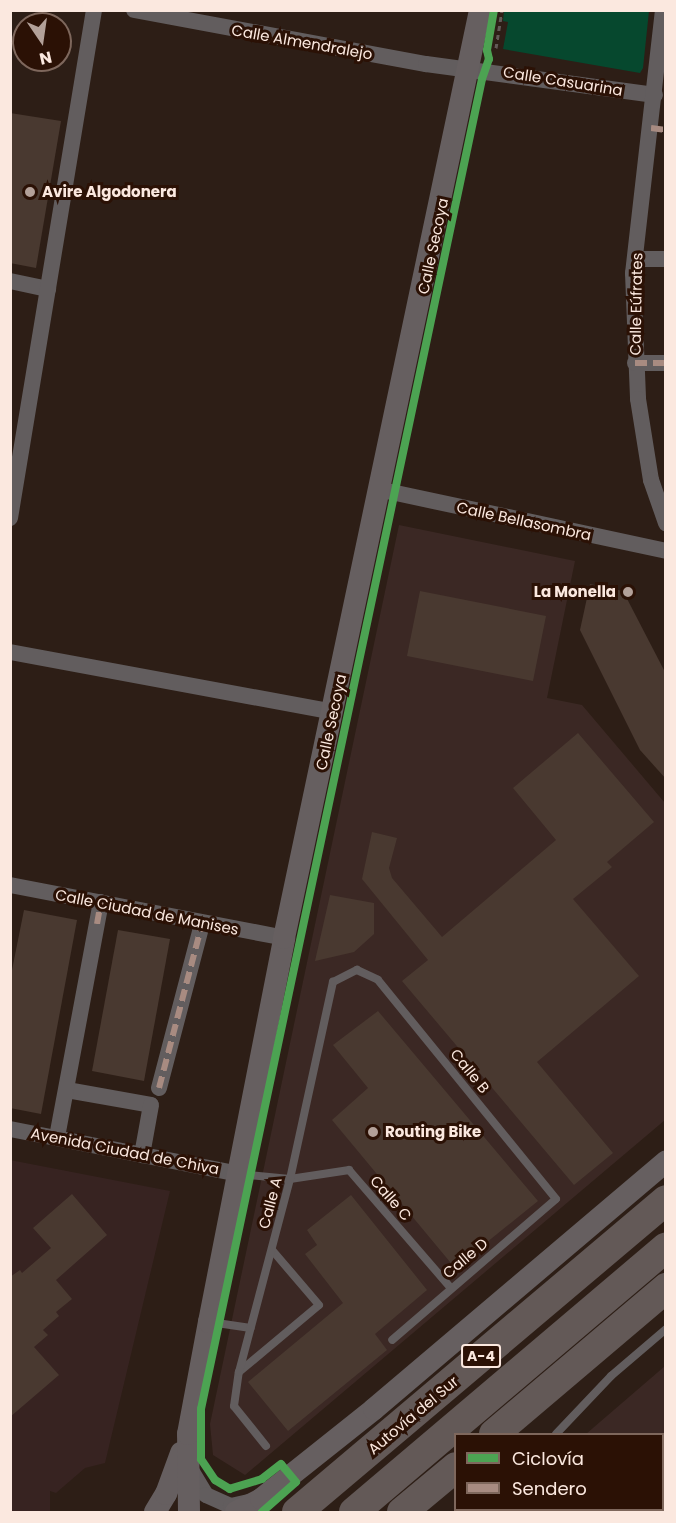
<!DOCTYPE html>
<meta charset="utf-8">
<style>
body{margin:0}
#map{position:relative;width:676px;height:1523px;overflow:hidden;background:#2d1e16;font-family:Poppins,sans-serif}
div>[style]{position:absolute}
.industrial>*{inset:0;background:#3b2824}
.education>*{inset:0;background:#372321}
.green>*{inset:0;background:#06482e}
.building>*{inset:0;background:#493930}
.path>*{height:3px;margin-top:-1.5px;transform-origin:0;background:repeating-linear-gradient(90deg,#625a57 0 4.5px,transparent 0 9px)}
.lane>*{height:8px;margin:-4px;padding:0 4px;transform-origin:4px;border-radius:4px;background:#625d5e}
.street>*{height:16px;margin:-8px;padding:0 8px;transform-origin:8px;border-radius:8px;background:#625d5e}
.secondary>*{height:22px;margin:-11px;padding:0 11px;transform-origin:11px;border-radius:11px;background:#665f60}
.highway>*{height:30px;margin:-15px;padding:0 15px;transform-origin:15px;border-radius:15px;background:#635957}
.quiet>*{height:6px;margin-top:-3px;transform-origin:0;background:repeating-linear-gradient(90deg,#a88b81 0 12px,transparent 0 18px)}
.cycleway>*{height:8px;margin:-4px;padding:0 4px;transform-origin:4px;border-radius:4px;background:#4ca352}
.dots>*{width:16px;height:16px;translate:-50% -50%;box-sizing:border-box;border:3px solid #2b1105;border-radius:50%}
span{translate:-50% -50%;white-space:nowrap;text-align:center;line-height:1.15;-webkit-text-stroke:6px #2b1105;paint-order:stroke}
.shield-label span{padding:2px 4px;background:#2b1105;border:2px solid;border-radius:4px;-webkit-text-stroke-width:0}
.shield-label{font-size:14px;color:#fbe8df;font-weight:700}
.street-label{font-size:15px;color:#fbe8df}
.poi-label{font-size:15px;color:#fbe8df;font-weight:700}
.left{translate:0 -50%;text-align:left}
.right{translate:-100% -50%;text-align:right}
.frame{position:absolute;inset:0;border:12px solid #fbe8df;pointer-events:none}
.legend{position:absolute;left:454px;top:1433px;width:210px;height:78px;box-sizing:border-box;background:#2b1105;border:2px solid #7e675c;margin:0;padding:8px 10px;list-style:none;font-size:18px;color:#fbe8df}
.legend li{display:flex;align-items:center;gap:12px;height:30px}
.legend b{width:30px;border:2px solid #7e675c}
.north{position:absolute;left:12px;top:12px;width:60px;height:60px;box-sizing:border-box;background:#2b1105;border:2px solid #7e675c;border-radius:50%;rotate:167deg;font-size:16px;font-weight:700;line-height:24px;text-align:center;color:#fbe8df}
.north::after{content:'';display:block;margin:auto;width:21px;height:27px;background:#b3a199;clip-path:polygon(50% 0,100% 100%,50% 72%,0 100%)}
</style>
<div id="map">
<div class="industrial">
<i style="clip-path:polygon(399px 525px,575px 561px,547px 698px,582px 705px,665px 803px,665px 1120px,245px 1475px,213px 1455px,210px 1424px)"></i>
<i style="clip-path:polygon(665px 1366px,665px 1512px,533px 1512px,531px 1510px,662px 1510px,662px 1434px,586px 1434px)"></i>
</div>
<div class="education">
<i style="clip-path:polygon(10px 1160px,170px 1191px,105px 1463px,85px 1468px,56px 1493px,50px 1491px,50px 1512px,11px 1512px)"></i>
</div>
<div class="green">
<i style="clip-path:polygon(504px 11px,649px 11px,643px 68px,640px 73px,503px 49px,508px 22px,503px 21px)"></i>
</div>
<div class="building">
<i style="clip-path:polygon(10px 113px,61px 121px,36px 268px,10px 263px)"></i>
<i style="clip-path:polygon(590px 584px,623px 591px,666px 674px,666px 779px,640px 750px,580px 630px)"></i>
<i style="clip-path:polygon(420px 591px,546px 616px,533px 681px,407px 656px)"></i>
<i style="clip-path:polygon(578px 733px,654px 822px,607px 862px,612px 867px,573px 899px,639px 976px,537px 1062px,613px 1153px,574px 1185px,402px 981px,428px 960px,362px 879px,372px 832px,397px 838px,389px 868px,392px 878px,442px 937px,556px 840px,513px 788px)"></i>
<i style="clip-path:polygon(330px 895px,374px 903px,374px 934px,354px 952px,315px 961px)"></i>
<i style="clip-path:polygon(24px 910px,77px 920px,41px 1114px,10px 1108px,10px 980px)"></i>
<i style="clip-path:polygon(118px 930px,170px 939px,144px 1081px,92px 1071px)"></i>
<i style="clip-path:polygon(378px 1011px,538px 1201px,455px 1268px,332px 1120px,368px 1088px,333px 1045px)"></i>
<i style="clip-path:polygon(72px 1194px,107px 1235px,56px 1280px,72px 1299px,56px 1312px,59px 1316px,43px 1330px,48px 1335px,34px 1347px,59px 1375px,10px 1417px,10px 1277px,20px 1270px,22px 1273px,51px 1248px,33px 1228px)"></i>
<i style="clip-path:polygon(351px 1195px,427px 1290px,375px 1334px,387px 1350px,288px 1431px,248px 1382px,343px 1303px,305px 1254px,317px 1245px,307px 1230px)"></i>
</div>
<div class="path">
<i style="left:496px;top:48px;width:38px;rotate:-81deg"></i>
</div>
<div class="lane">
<i style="left:239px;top:1174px;width:51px;rotate:5.6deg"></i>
<i style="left:290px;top:1179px;width:60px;rotate:-8.7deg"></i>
<i style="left:349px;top:1170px;width:156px;rotate:49.2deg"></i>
<i style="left:210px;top:1322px;width:41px;rotate:8.3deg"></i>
<i style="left:239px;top:1372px;width:104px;rotate:-39.9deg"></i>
<i style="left:319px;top:1305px;width:72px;rotate:-130.5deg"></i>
<i style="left:556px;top:1434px;width:80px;rotate:-46.5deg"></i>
<i style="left:611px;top:1376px;width:72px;rotate:-40.5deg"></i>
<i style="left:266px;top:1446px;width:51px;rotate:-128.7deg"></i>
<i style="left:234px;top:1406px;width:34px;rotate:-82deg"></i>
<i style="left:239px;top:1372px;width:200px;rotate:-75.2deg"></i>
<i style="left:290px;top:1179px;width:202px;rotate:-77.7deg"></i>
<i style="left:333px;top:982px;width:27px;rotate:-27deg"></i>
<i style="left:357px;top:970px;width:23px;rotate:25deg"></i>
<i style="left:378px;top:980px;width:282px;rotate:50.9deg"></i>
<i style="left:556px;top:1199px;width:216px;rotate:139.3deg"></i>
<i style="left:465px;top:1512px;width:4px;rotate:-27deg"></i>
</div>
<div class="street">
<i style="left:134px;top:10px;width:297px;rotate:10.5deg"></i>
<i style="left:426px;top:64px;width:231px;rotate:7.7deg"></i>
<i style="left:663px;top:10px;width:265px;rotate:96.5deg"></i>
<i style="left:633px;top:273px;width:126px;rotate:87.7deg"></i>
<i style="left:638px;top:399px;width:82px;rotate:80.9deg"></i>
<i style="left:651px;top:480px;width:46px;rotate:70.8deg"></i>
<i style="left:635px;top:259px;width:31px"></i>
<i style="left:10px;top:281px;width:39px;rotate:12deg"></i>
<i style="left:635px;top:363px;width:31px"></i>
<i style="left:382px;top:490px;width:290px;rotate:12.1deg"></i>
<i style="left:10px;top:518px;width:515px;rotate:-80.61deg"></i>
<i style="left:10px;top:652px;width:329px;rotate:10.5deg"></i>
<i style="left:10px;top:885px;width:279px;rotate:10.9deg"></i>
<i style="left:159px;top:1088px;width:170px;rotate:-75.3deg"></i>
<i style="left:67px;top:1090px;width:85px;rotate:10.1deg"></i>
<i style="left:151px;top:1105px;width:51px;rotate:100.2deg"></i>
<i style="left:10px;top:1129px;width:233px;rotate:11.1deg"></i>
<i style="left:57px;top:1137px;width:239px;rotate:-79.4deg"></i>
<i style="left:188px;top:1465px;width:35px;rotate:59deg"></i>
<i style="left:206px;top:1495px;width:27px;rotate:24deg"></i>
<i style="left:231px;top:1506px;width:17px;rotate:-13deg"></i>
<i style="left:518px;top:1510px;width:3px;rotate:45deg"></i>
</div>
<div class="secondary">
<i style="left:155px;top:1512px;width:21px;rotate:-59deg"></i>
<i style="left:166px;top:1494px;width:44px;rotate:-69.9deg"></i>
<i style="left:189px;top:1512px;width:78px;rotate:-90.7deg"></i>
<i style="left:188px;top:1434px;width:114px;rotate:-79.4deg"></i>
<i style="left:209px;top:1322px;width:391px;rotate:-78.9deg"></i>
<i style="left:284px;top:938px;width:948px;rotate:-78.07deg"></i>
<i style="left:236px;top:1512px;width:28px;rotate:-27deg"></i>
<i style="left:261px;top:1499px;width:144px;rotate:-38.5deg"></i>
<i style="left:374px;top:1409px;width:383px;rotate:-40.3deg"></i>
</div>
<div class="highway">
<i style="left:494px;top:1434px;width:226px;rotate:-40.3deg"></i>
<i style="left:297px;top:1512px;width:483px;rotate:-40.2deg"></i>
<i style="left:354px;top:1512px;width:409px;rotate:-40.3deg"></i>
<i style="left:402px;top:1512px;width:70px;rotate:-39.8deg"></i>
</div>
<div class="quiet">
<i style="left:651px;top:128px;width:15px;rotate:8deg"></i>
<i style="left:635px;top:363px;width:31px"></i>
<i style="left:97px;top:924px;width:22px;rotate:-80deg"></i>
<i style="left:159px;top:1088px;width:170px;rotate:-75.3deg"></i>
</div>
<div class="cycleway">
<i style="left:262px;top:1512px;width:45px;rotate:-41.4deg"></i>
<i style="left:296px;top:1482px;width:23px;rotate:-130deg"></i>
<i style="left:281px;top:1464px;width:24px;rotate:142deg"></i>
<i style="left:262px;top:1479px;width:34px;rotate:163deg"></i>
<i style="left:230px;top:1489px;width:17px;rotate:-149deg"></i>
<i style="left:215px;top:1480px;width:25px;rotate:-124deg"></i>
<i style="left:201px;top:1459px;width:50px;rotate:-90deg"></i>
<i style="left:201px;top:1409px;width:1359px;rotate:-78.07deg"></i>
<i style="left:482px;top:79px;width:21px;rotate:-71deg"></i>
<i style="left:489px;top:59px;width:9px;rotate:-103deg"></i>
<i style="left:487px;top:50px;width:41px;rotate:-80.1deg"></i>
</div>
<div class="dots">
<i style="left:30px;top:192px;background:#b3a199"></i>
<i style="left:628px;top:592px;background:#b3a199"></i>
<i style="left:373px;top:1132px;background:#b3a199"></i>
</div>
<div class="shield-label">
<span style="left:481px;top:1356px">A-4</span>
</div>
<div class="street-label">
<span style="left:302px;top:42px;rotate:10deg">Calle Almendralejo</span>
<span style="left:563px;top:81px;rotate:9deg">Calle Casuarina</span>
<span style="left:433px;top:246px;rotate:-78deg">Calle Secoya</span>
<span style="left:636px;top:304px;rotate:-89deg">Calle Eúfrates</span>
<span style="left:524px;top:521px;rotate:12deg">Calle Bellasombra</span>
<span style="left:331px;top:722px;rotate:-78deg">Calle Secoya</span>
<span style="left:147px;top:912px;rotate:11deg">Calle Ciudad de Manises</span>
<span style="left:470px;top:1071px;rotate:51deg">Calle B</span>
<span style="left:125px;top:1151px;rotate:11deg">Avenida Ciudad de Chiva</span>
<span style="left:391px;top:1198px;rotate:49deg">Calle C</span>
<span style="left:270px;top:1203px;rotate:-75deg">Calle A</span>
<span style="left:465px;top:1258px;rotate:-40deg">Calle D</span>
<span style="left:413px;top:1415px;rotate:-40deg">Autovía del Sur</span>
</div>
<div class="poi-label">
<span class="left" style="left:42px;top:192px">Avire Algodonera</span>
<span class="right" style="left:616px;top:592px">La Monella</span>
<span class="left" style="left:385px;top:1132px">Routing Bike</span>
</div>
<div class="frame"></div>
<ul class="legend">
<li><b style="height:8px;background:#4ca352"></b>Ciclovía</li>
<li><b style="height:8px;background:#a88b81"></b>Sendero</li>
</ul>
<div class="north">N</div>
</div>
